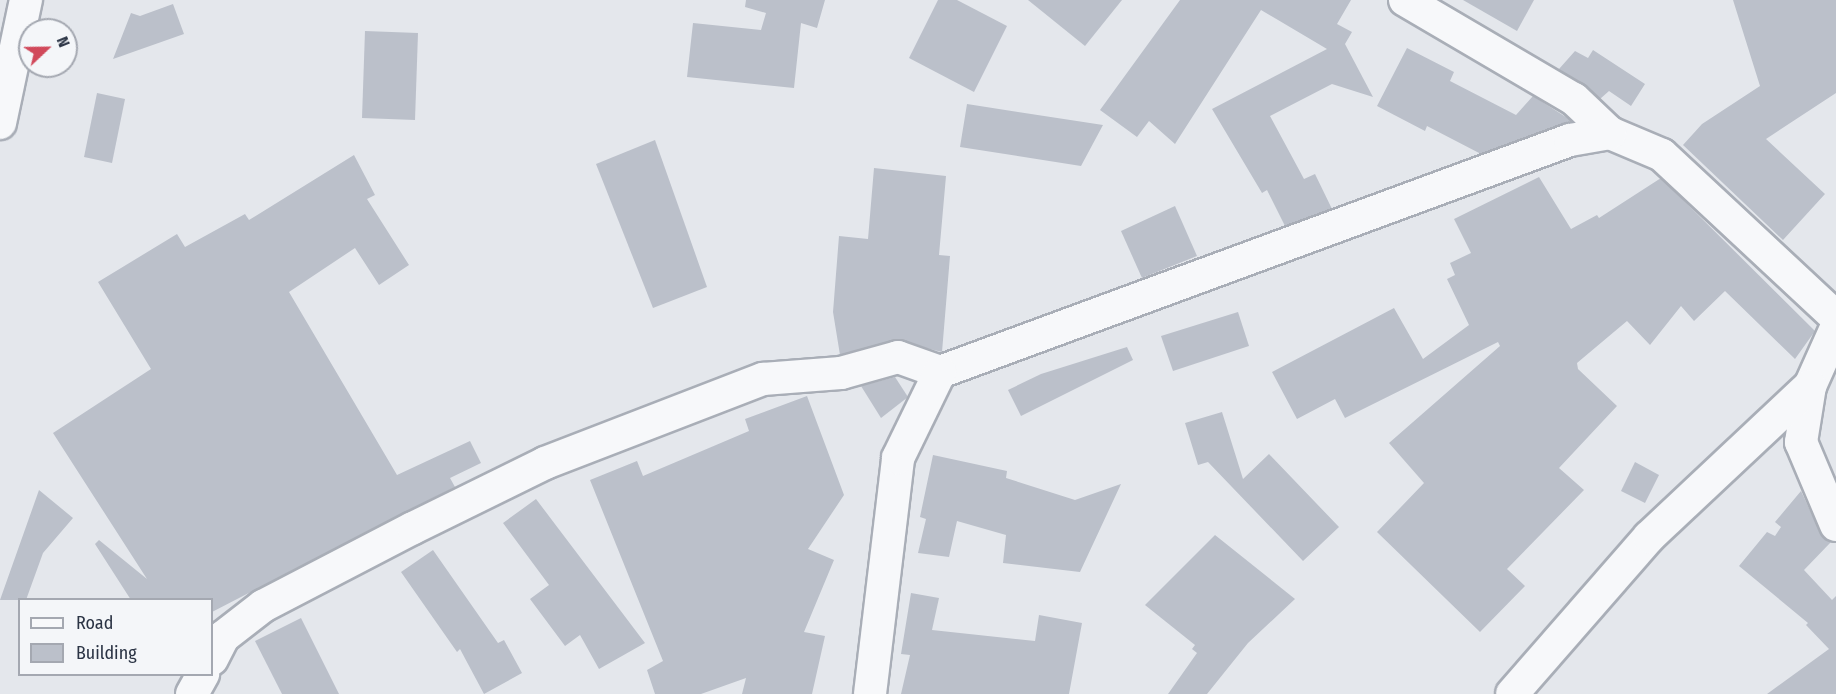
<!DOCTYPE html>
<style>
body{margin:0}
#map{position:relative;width:1836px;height:694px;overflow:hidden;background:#e4e7ec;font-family:"Fira Sans Condensed",sans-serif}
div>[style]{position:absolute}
.building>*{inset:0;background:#bbc0ca}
.roads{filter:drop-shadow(2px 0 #a9aeb7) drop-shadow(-2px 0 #a9aeb7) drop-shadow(0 2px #a9aeb7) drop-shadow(0 -2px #a9aeb7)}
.street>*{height:32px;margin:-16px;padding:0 16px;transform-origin:16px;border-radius:16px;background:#f7f8fa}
span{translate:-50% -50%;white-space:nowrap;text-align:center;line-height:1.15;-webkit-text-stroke:6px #f4f6f9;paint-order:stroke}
.legend{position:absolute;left:18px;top:598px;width:195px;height:78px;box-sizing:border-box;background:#f4f6f9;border:2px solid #a4a8b1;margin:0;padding:8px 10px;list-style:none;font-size:18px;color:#2b3445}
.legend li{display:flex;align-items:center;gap:12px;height:30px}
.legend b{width:30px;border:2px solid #a4a8b1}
.north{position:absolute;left:18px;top:18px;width:60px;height:60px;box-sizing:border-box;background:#f4f6f9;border:2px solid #a4a8b1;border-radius:50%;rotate:68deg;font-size:16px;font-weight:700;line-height:24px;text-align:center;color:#2b3445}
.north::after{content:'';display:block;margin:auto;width:21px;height:27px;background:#d1495b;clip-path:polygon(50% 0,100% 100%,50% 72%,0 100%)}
</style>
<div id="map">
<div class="building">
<i style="clip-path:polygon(746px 0,825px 0,817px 28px,801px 23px,794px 88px,687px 77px,693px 23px,761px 30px,766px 13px,745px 7px)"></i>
<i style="clip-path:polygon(938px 0,957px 0,1007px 26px,974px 92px,909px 58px)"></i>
<i style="clip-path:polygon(1028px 0,1122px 0,1085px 46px)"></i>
<i style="clip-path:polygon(1180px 0,1351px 0,1337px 24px,1352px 32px,1345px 44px,1373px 97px,1332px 84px,1270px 116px,1304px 179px,1315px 174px,1332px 209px,1285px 226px,1267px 190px,1262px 193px,1212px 109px,1327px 49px,1261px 10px,1175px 144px,1149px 121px,1137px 137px,1100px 110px)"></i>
<i style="clip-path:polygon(1463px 0,1534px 0,1517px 31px)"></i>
<i style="clip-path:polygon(1733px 0,1836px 0,1836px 93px,1766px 139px,1825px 194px,1783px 240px,1683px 145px,1702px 124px,1760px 86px)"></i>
<i style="clip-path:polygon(173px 4px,184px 34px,113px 59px,131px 13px,140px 16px)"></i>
<i style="clip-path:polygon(365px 31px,418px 33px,415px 120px,362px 118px)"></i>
<i style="clip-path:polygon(1407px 48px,1454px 72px,1450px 81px,1516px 115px,1533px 96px,1572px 121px,1481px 154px,1427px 126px,1425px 131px,1377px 106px)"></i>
<i style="clip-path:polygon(1593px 50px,1645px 84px,1631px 106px,1609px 91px,1600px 99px,1559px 69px,1575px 51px,1588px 58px)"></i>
<i style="clip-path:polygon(97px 93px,125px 99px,112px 163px,84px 157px)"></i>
<i style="clip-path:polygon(967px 104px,1018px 112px,1103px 125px,1081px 166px,960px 147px)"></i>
<i style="clip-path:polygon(655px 140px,707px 287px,653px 308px,596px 164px)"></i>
<i style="clip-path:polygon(354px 155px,375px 195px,367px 199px,409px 265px,379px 285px,355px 248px,289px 292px,397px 475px,470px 441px,481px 463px,450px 478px,455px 487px,212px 612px,212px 600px,131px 600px,95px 544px,99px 540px,147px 579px,53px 433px,151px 369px,98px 282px,177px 234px,185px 247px,245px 214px,249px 220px)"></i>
<i style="clip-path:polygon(874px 168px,946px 176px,939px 255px,950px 256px,942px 352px,894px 340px,840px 355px,833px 312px,839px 236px,868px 239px)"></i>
<i style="clip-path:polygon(1539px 177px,1571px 229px,1597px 215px,1599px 218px,1661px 178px,1815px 331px,1795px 359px,1725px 291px,1694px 321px,1681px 306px,1650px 345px,1627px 321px,1577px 363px,1578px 369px,1617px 406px,1559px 468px,1584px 490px,1507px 569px,1525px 586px,1480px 632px,1377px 532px,1424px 483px,1389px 443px,1500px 346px,1498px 342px,1345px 418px,1335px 399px,1297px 419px,1272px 372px,1394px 308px,1423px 359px,1469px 325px,1447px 279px,1455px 275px,1450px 263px,1471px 253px,1454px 219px)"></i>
<i style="clip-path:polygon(1175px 206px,1197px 256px,1142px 278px,1121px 231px)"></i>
<i style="clip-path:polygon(1238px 312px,1249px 346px,1173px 371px,1161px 336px)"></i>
<i style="clip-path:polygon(1127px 347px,1133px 360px,1021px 416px,1008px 390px,1041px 374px)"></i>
<i style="clip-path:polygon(895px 377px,908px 397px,881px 418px,861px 386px)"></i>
<i style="clip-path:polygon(807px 396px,844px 495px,808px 549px,834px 560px,804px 632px,825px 636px,812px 694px,742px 694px,746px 678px,701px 694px,655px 694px,647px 670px,663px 661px,590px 480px,637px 461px,643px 476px,749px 431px,745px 419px)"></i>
<i style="clip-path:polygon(1222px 412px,1243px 479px,1269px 454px,1339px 527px,1303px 561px,1208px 462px,1198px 465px,1185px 423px)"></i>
<i style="clip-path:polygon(933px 455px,1007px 471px,1006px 478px,1075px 500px,1121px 484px,1080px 572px,1003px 563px,1006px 535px,957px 521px,949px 557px,918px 553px,926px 519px,920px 517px)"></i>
<i style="clip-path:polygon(1635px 462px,1659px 475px,1645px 503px,1621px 491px)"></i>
<i style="clip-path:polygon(39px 490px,73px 518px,43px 553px,26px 600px,0 600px)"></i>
<i style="clip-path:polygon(1801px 491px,1820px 532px,1831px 542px,1804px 570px,1832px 600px,1836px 596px,1836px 694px,1767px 694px,1829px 649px,1806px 625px,1808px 623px,1739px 566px,1767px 532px,1775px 536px,1781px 527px,1775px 522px)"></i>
<i style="clip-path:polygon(536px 499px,645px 643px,599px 669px,580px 635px,565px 646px,530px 599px,549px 585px,503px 523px)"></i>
<i style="clip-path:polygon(1215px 535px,1295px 599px,1248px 643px,1207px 694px,1168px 694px,1197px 653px,1192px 649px,1195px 645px,1145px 605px)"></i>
<i style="clip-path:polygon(433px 550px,498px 643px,504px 640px,522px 673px,484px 694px,460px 649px,457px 652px,401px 572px)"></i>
<i style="clip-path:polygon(911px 593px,939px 598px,932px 630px,1035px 641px,1039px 615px,1082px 623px,1069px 694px,901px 694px,910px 655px,901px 654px)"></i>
<i style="clip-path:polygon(301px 618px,339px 694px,282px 694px,255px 641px)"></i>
</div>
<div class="roads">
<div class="street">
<i style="left:1405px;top:0;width:196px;rotate:30.4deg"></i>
<i style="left:1574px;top:99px;width:50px;rotate:43.4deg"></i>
<i style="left:1610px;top:133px;width:56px;rotate:22.9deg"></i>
<i style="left:1662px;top:155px;width:238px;rotate:43deg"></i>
<i style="left:0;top:123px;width:126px;rotate:-78.1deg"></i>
<i style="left:1836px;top:328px;width:64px;rotate:114.1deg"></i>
<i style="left:1810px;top:386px;width:57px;rotate:99.1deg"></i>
<i style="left:1801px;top:442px;width:90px;rotate:67.1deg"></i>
<i style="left:212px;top:659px;width:25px;rotate:-63deg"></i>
<i style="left:223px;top:637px;width:51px;rotate:-37.8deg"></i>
<i style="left:263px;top:606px;width:169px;rotate:-27.5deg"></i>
<i style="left:413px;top:528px;width:147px;rotate:-26.2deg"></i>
<i style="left:545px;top:463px;width:234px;rotate:-21.1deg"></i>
<i style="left:763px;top:379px;width:78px;rotate:-4.4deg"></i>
<i style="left:841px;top:373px;width:59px;rotate:-15.7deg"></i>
<i style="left:898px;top:357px;width:45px;rotate:19.7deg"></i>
<i style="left:940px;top:372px;width:671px;rotate:-20.22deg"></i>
<i style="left:1570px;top:140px;width:41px;rotate:-9.9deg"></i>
<i style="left:192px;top:694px;width:23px;rotate:-61deg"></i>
<i style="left:870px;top:694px;width:238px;rotate:-83.2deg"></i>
<i style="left:898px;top:458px;width:96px;rotate:-64deg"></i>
<i style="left:1512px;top:694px;width:208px;rotate:-48.9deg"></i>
<i style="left:1649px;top:537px;width:221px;rotate:-43.2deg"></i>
</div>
</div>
<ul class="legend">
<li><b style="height:8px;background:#f7f8fa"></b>Road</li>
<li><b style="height:16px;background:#bbc0ca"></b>Building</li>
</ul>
<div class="north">N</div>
</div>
